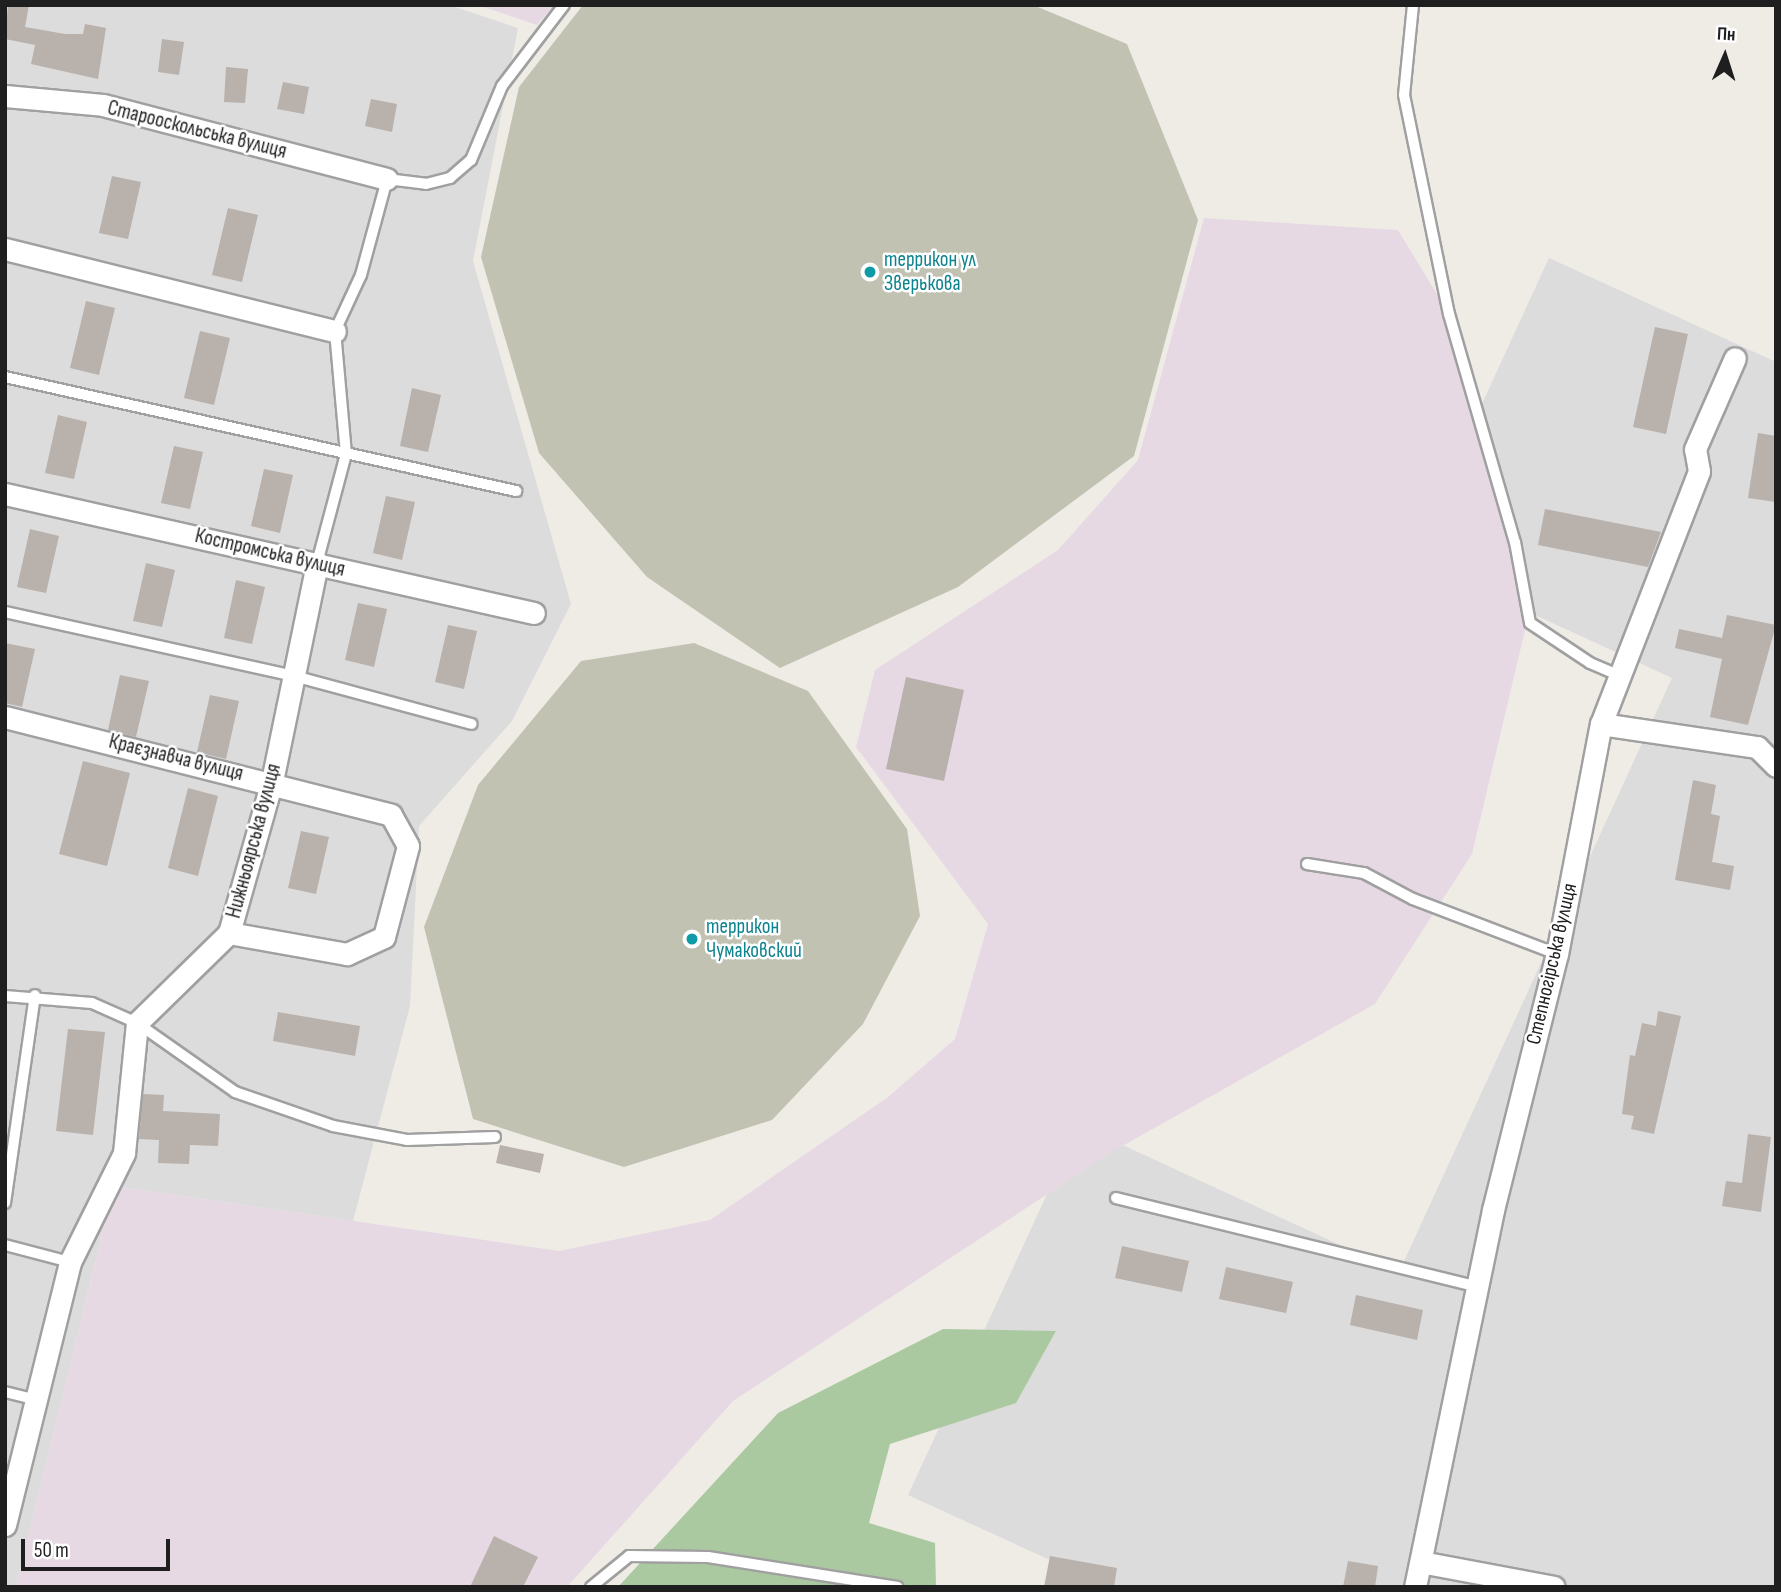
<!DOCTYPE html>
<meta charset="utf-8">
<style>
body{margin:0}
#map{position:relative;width:1781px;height:1592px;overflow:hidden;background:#efece6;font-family:"Sofia Sans Condensed",sans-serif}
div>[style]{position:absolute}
.residential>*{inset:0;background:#dddcdc}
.industrial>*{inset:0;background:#e7d9e4}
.construction>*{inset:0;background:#c2c2b3}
.forest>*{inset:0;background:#abc9a0}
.building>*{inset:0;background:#b8b1ac}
.roads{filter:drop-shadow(2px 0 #a0a0a0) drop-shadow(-2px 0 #a0a0a0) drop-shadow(0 2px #a0a0a0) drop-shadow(0 -2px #a0a0a0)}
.lane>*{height:10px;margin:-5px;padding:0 5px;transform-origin:5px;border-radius:5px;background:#fff}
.street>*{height:21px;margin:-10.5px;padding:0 10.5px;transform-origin:10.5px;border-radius:10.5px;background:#fff}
.dots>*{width:19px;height:19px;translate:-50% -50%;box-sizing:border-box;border:4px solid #fff;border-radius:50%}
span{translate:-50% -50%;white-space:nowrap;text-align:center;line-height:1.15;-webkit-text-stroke:5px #fff;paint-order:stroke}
.street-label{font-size:21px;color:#1f1f1f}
.culture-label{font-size:21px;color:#0d838f}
.left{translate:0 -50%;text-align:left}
.frame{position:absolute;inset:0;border:7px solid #1f1f1f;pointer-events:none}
.north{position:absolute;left:1690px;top:21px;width:70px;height:70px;-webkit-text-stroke:5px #fff;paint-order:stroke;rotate:3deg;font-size:19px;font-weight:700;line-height:28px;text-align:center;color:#1f1f1f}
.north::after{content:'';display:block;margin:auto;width:24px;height:32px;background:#1f1f1f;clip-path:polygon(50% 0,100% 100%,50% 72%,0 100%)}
.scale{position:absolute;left:21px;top:1539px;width:149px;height:32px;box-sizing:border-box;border:4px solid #1f1f1f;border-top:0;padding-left:9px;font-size:21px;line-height:24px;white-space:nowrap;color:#1f1f1f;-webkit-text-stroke:5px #fff;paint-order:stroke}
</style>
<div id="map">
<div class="residential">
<i style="clip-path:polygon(5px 5px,449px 5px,518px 28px,473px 261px,571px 604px,512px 721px,419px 826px,410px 1006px,353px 1221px,114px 1186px,16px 1587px,5px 1587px)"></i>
<i style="clip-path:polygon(1549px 258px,1776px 362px,1776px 1587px,1109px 1587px,908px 1495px,1079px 1125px,1399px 1272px,1672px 678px,1411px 558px)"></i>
</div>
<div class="industrial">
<i style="clip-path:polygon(478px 5px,554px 5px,537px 25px)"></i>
<i style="clip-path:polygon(1204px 218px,1398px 230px,1449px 314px,1530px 609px,1472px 854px,1375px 1004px,1110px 1153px,733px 1401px,567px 1587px,16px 1587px,114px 1186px,559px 1251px,710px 1220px,888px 1097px,955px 1039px,988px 924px,856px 747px,875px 670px,1058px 550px,1138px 460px)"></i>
</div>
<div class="construction">
<i style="clip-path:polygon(583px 5px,1033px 5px,1127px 44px,1198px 220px,1134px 456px,958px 587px,780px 668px,647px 577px,539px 453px,481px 257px,519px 87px)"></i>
<i style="clip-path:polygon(694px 643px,808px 691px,907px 829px,920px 916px,863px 1024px,772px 1120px,624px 1167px,473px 1119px,424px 927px,478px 785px,581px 661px)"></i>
</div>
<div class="forest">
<i style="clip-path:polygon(943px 1329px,1056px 1331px,1016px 1403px,890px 1444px,869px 1523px,935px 1543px,936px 1587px,618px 1587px,778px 1413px)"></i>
</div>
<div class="building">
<i style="clip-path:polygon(8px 5px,29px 5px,25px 27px,65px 34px,83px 34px,85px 24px,106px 28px,98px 79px,31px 64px,35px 45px,5px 39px)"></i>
<i style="clip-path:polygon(162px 39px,184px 42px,179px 75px,158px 72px)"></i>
<i style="clip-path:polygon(226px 67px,248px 69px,245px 103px,224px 102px)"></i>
<i style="clip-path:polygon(283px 82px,309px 87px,304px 114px,277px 109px)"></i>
<i style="clip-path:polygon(371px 99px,397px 104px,392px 132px,365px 126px)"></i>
<i style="clip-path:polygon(112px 176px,141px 182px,128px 239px,99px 233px)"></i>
<i style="clip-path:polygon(228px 208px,258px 215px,242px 282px,212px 275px)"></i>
<i style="clip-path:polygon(86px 301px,115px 308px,99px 375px,70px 368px)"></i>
<i style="clip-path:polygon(1655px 327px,1688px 334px,1666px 434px,1633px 427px)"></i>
<i style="clip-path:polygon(200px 331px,230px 338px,214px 405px,184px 398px)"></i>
<i style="clip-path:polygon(412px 388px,441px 395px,428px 452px,400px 446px)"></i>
<i style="clip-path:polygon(58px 415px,87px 422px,74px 479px,45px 473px)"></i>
<i style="clip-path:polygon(1758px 433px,1776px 436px,1776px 502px,1748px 498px)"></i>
<i style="clip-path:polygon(174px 446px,203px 452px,190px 509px,161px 503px)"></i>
<i style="clip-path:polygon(264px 469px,293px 475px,280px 533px,251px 526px)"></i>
<i style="clip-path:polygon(386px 496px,415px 502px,402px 560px,373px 553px)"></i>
<i style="clip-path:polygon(1545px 509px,1661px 532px,1648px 567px,1538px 545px)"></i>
<i style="clip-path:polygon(30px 529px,59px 536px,46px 593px,17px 587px)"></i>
<i style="clip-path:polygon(146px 563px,175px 570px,162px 627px,133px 621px)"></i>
<i style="clip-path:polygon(236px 580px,265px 587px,252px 644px,224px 638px)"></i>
<i style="clip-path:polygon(358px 603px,387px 609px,374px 667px,345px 660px)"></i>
<i style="clip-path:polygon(1727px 615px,1776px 625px,1748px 725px,1710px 717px,1722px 659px,1675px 648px,1679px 629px,1722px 638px)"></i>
<i style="clip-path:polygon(448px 625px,477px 631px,464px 689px,435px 682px)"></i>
<i style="clip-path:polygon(5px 643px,35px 649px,22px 707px,5px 703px)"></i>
<i style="clip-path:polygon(120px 675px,149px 681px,136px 737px,108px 730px)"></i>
<i style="clip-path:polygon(906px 677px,964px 690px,944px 781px,886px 769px)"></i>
<i style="clip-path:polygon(210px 695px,239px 701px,226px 759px,197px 752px)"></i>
<i style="clip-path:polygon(83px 761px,130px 773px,107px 866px,59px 854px)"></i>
<i style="clip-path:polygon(1693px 780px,1716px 785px,1711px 814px,1720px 816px,1712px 862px,1734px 866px,1730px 890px,1675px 880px)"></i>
<i style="clip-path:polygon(188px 788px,218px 796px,198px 876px,168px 868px)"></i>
<i style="clip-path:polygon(301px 831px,329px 837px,316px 894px,288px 888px)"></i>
<i style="clip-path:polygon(1658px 1011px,1681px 1016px,1654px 1134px,1631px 1129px,1634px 1116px,1622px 1114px,1630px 1055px,1635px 1056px,1642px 1023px,1656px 1026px)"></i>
<i style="clip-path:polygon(278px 1012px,360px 1026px,355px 1056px,273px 1041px)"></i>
<i style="clip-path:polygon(68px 1029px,105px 1032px,93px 1135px,56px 1131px)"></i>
<i style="clip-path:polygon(143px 1094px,164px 1095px,163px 1111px,220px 1114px,218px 1146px,190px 1145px,189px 1164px,158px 1163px,159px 1140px,139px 1139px)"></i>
<i style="clip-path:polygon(1748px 1134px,1771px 1137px,1761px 1212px,1722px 1206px,1726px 1181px,1742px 1183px)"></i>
<i style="clip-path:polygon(500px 1145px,544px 1154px,540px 1173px,496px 1163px)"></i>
<i style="clip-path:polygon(1122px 1246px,1189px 1261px,1182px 1292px,1115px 1278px)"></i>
<i style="clip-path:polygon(1226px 1267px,1293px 1282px,1286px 1313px,1219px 1299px)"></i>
<i style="clip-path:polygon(1356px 1295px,1423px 1310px,1417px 1340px,1350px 1325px)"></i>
<i style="clip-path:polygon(494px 1536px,538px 1557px,523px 1587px,470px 1587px)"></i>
<i style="clip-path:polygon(1050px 1556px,1117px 1568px,1114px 1587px,1044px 1587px)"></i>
<i style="clip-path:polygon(1348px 1561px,1378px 1566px,1375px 1587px,1343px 1587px)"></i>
</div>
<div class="roads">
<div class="lane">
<i style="left:1413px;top:5px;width:90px;rotate:95.7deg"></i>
<i style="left:1404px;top:95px;width:224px;rotate:78.4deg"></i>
<i style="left:1449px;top:314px;width:237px;rotate:73.9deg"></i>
<i style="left:1515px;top:542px;width:82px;rotate:79.5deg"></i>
<i style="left:1530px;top:623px;width:72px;rotate:33.7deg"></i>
<i style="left:1590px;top:663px;width:34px;rotate:23deg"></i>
<i style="left:5px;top:377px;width:524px;rotate:12.58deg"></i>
<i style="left:317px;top:563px;width:113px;rotate:-75.1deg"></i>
<i style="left:346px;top:454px;width:123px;rotate:-95.1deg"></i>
<i style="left:335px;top:331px;width:62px;rotate:-65.1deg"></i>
<i style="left:361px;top:275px;width:99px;rotate:-74.8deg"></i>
<i style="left:387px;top:179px;width:39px;rotate:7deg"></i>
<i style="left:426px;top:184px;width:25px;rotate:-14deg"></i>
<i style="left:450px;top:178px;width:28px;rotate:-41deg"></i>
<i style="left:471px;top:160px;width:80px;rotate:-67.3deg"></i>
<i style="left:502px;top:86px;width:102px;rotate:-52.6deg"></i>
<i style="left:5px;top:612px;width:292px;rotate:12.5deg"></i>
<i style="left:290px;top:675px;width:188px;rotate:15.1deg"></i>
<i style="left:1307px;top:864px;width:58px;rotate:9deg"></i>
<i style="left:1364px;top:873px;width:55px;rotate:28deg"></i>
<i style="left:1413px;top:899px;width:154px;rotate:20.9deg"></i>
<i style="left:5px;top:996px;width:87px;rotate:4.6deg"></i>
<i style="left:92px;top:1003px;width:49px;rotate:24deg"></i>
<i style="left:137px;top:1023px;width:120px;rotate:35.1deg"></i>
<i style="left:235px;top:1092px;width:104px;rotate:19.1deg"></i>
<i style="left:333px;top:1126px;width:75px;rotate:10.7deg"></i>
<i style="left:407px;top:1140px;width:88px;rotate:-2deg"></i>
<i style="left:1116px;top:1198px;width:372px;rotate:13.8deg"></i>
<i style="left:5px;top:1203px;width:210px;rotate:-81.8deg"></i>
<i style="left:5px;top:1245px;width:67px;rotate:14.7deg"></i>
<i style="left:5px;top:1392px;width:33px;rotate:14deg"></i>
<i style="left:591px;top:1587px;width:49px;rotate:-39.2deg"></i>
<i style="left:629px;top:1556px;width:79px;rotate:0.7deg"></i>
<i style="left:708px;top:1557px;width:192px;rotate:9deg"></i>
</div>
<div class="street">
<i style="left:5px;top:96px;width:98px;rotate:5.2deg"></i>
<i style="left:103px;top:105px;width:293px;rotate:14.6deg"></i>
<i style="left:5px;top:249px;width:340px;rotate:14deg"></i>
<i style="left:5px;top:494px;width:542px;rotate:12.68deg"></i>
<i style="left:5px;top:717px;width:398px;rotate:14.2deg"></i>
<i style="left:391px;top:815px;width:35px;rotate:61deg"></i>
<i style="left:408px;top:846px;width:94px;rotate:104.8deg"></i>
<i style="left:384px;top:937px;width:41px;rotate:155.3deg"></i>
<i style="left:347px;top:954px;width:120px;rotate:-169.9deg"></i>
<i style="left:1601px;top:724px;width:158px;rotate:8.4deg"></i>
<i style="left:1757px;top:747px;width:27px;rotate:45deg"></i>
<i style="left:5px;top:1525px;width:271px;rotate:-76.1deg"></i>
<i style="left:70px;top:1262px;width:122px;rotate:-63.6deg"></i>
<i style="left:124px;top:1153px;width:131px;rotate:-84.3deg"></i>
<i style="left:137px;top:1023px;width:129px;rotate:-44.4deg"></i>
<i style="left:229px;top:933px;width:158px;rotate:-74.2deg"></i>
<i style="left:272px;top:781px;width:223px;rotate:-78.3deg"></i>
<i style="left:1421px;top:1562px;width:135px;rotate:10.6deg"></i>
<i style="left:1415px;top:1587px;width:385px;rotate:-78.3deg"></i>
<i style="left:1493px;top:1210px;width:264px;rotate:-76deg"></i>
<i style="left:1557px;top:954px;width:234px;rotate:-79.2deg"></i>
<i style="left:1601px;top:724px;width:271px;rotate:-68.8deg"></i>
<i style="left:1699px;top:471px;width:22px;rotate:-100deg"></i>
<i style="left:1695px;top:449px;width:99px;rotate:-66.3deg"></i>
</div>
</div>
<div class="dots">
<i style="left:870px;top:272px;background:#0f9aa8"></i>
<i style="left:692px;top:939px;background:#0f9aa8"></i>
</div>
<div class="street-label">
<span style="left:197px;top:130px;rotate:14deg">Старооскольська вулиця</span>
<span style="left:270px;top:553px;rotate:13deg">Костромська вулиця</span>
<span style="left:176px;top:758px;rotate:14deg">Краєзнавча вулиця</span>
<span style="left:254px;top:841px;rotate:-75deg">Нижньоярська вулиця</span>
<span style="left:1552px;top:964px;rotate:-77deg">Степногірська вулиця</span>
</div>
<div class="culture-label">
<span class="left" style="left:884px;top:272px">террикон ул<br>Зверькова</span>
<span class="left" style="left:706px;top:939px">террикон<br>Чумаковский</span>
</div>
<div class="frame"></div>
<div class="north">Пн</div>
<div class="scale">50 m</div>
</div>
